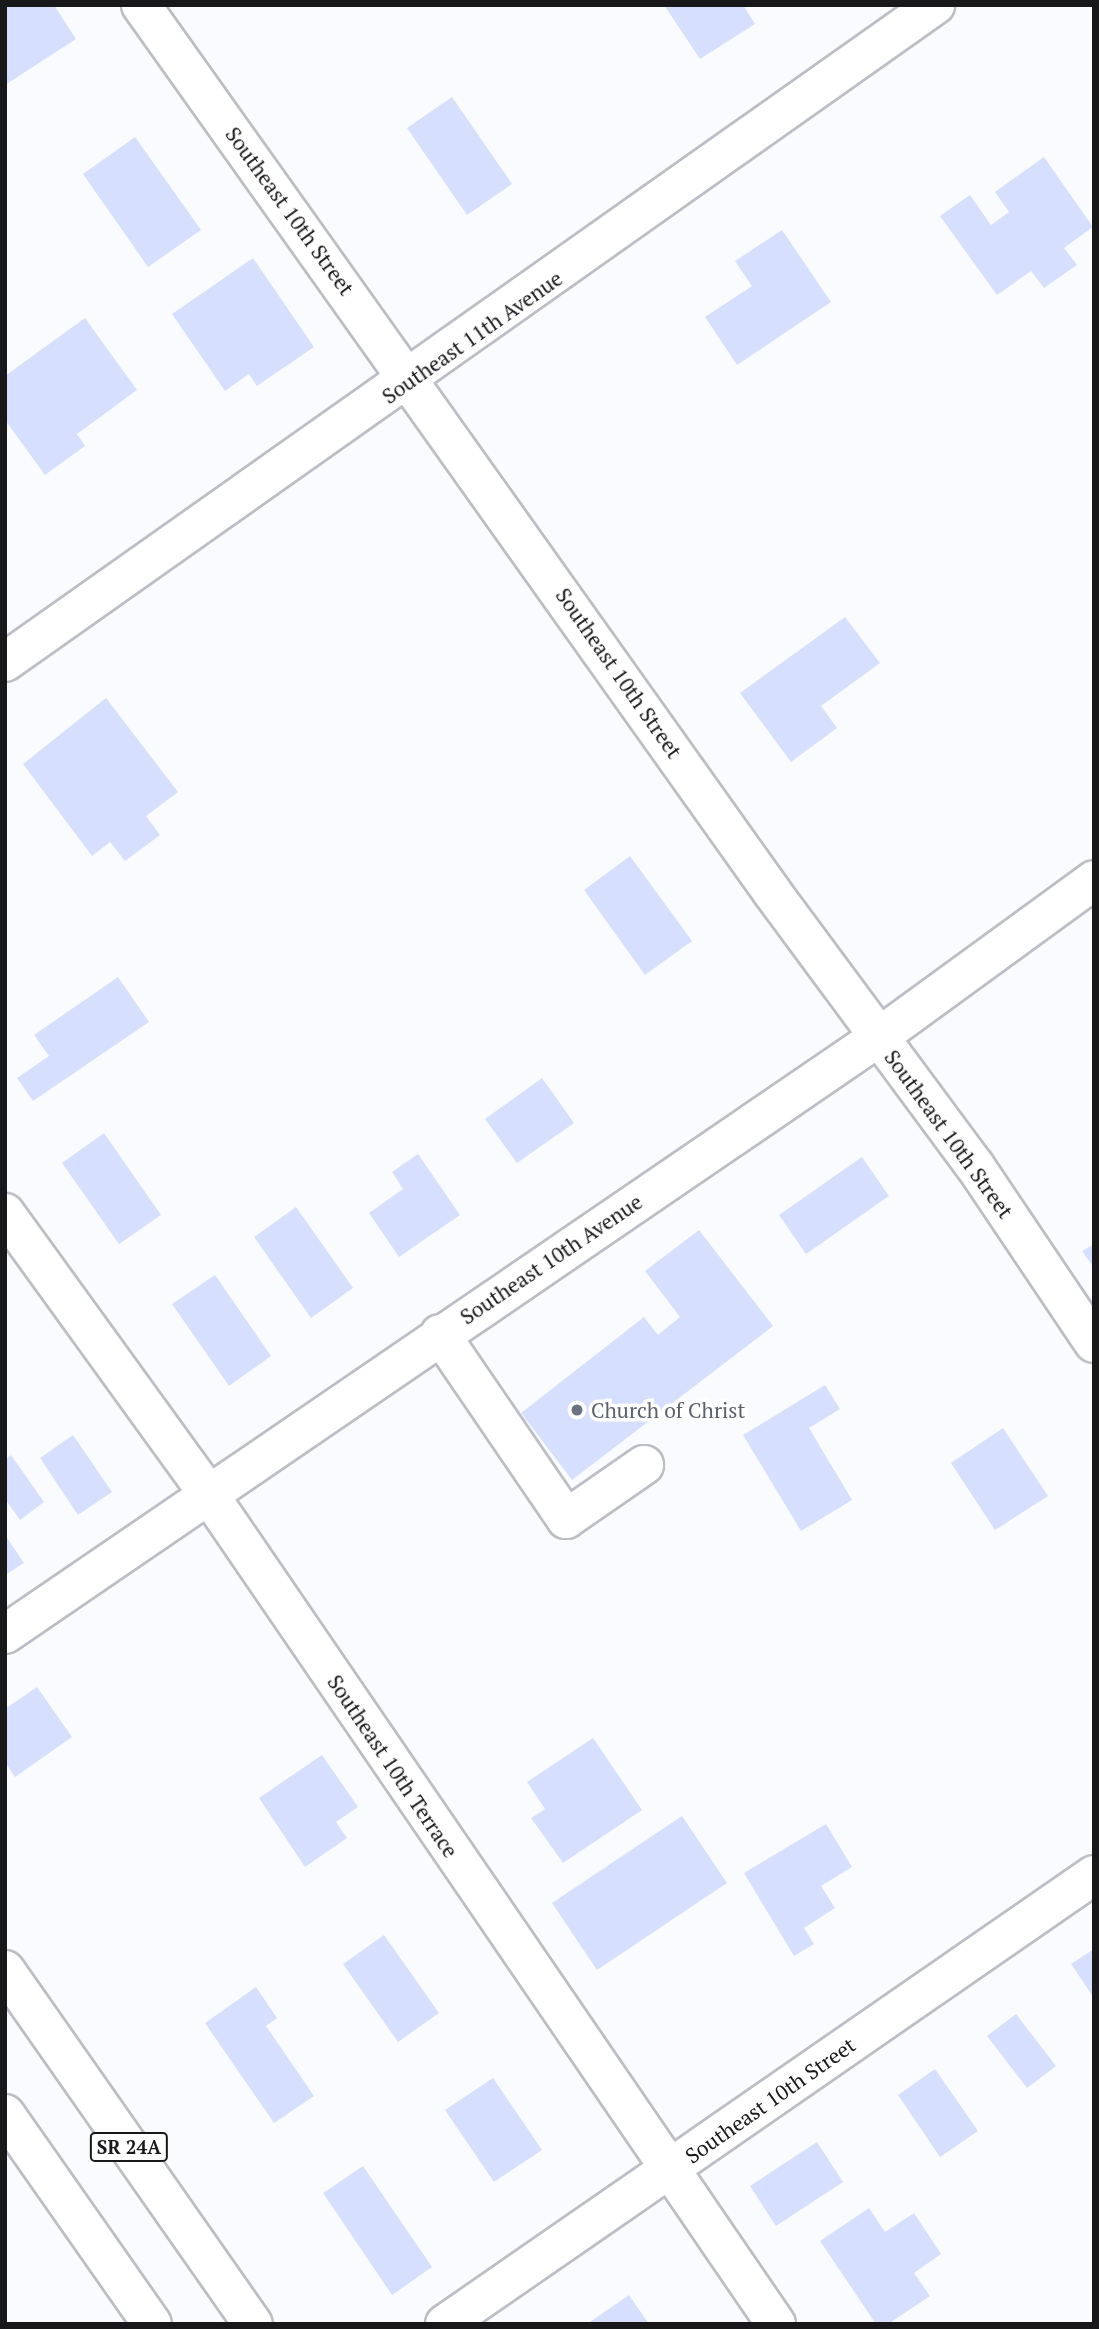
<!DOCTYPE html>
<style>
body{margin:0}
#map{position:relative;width:1099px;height:2329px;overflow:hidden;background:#fafbfe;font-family:"PT Serif",serif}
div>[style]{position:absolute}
.building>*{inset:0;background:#d6e0fe}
.roads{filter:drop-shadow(2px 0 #bcbec5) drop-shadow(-2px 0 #bcbec5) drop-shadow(0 2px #bcbec5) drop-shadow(0 -2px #bcbec5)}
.minor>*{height:38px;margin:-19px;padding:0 19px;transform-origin:19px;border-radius:19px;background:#fff}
.highway>*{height:38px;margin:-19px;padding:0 19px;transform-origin:19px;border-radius:19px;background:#fff}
.dots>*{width:19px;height:19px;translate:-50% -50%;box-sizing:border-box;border:4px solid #fff;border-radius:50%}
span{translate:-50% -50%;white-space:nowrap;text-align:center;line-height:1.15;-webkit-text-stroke:7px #fff;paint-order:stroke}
.shield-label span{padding:2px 5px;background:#fff;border:2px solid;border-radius:5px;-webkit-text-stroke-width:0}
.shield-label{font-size:19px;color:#18181b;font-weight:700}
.street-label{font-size:21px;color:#18181b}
.worship-label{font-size:21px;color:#5b616d}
.left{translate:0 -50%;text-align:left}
.frame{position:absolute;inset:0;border:7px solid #18181b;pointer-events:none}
</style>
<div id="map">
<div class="building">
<i style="clip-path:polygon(5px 5px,54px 5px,76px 39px,5px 85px)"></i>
<i style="clip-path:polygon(664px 5px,743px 5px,755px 24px,700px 59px)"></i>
<i style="clip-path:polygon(452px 97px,512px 184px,467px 215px,407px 128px)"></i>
<i style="clip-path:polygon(135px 137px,201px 230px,148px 267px,83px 174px)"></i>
<i style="clip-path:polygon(1044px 157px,1093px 227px,1064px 248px,1077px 265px,1044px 288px,1031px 271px,997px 295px,940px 216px,970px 195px,991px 225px,1009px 212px,995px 192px)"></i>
<i style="clip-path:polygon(782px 230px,831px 302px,737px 365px,705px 317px,752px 286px,735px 261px)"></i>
<i style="clip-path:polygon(253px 258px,314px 347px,257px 386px,249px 374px,225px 391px,172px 314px)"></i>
<i style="clip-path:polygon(85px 318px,137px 390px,77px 434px,85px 446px,45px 475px,5px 420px,5px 376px)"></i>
<i style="clip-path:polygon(845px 617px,880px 663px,821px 706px,837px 728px,791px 762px,740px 693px)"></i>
<i style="clip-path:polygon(106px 698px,178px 792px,146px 816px,160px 835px,125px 861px,110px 842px,92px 856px,23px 764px)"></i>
<i style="clip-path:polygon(630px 856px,692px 941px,645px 975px,584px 890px)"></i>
<i style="clip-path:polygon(118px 977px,149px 1022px,33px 1101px,17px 1078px,49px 1056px,34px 1035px)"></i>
<i style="clip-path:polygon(542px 1078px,574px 1123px,517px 1163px,485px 1119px)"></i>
<i style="clip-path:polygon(104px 1133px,161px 1215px,119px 1244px,62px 1163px)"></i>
<i style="clip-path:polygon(418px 1154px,460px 1215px,399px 1257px,369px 1213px,403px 1189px,392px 1172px)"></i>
<i style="clip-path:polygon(862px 1157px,889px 1196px,806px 1254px,779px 1215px)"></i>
<i style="clip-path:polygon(296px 1207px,353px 1288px,311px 1318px,254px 1237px)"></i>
<i style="clip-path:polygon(699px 1230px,773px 1326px,572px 1480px,521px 1413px,644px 1317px,658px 1335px,680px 1317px,645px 1271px)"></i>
<i style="clip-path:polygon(1094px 1244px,1094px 1268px,1082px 1251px)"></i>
<i style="clip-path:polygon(215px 1275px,271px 1356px,229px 1386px,172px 1304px)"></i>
<i style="clip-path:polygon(825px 1385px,840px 1409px,809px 1428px,852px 1500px,801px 1531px,743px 1435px)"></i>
<i style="clip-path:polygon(1003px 1428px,1048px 1496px,995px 1530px,951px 1463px)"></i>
<i style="clip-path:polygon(73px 1435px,112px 1492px,78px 1515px,40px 1458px)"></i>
<i style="clip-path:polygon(11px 1455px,44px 1502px,20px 1520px,5px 1499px,5px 1460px)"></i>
<i style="clip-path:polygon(5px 1535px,24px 1563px,5px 1575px)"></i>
<i style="clip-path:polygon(37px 1687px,72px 1737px,15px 1777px,5px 1762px,5px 1709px)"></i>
<i style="clip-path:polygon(593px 1738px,642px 1810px,563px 1863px,531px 1818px,545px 1809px,527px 1782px)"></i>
<i style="clip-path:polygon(322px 1755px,358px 1807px,336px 1822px,347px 1838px,305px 1867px,259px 1798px)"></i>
<i style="clip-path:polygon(682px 1816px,727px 1883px,597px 1970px,552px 1903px)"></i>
<i style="clip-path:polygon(826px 1824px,852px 1867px,821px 1886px,835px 1908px,804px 1928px,814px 1944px,794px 1956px,744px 1873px)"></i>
<i style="clip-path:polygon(384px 1935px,439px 2013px,398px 2042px,343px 1964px)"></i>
<i style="clip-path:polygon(1094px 1949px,1094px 1998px,1071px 1964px)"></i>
<i style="clip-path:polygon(256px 1987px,277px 2018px,266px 2026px,314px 2096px,274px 2123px,205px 2023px)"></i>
<i style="clip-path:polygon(1016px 2014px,1056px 2066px,1027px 2088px,987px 2036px)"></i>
<i style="clip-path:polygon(935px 2069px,978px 2131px,940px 2157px,898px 2095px)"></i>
<i style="clip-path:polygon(493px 2078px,542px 2150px,494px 2182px,445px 2110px)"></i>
<i style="clip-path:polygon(817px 2142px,843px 2182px,776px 2226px,750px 2186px)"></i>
<i style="clip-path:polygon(363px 2166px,432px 2267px,392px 2295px,323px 2193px)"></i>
<i style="clip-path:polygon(869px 2208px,885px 2232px,914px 2213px,941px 2254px,914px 2273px,930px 2296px,888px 2324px,876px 2324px,820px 2241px)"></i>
<i style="clip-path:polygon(629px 2295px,649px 2324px,587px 2324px)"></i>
</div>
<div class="roads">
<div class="minor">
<i style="left:141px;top:5px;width:1089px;rotate:54.57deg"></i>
<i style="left:772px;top:892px;width:341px;rotate:53.5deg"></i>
<i style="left:975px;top:1166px;width:213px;rotate:56.1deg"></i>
<i style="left:5px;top:662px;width:1139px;rotate:-35.24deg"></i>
<i style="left:5px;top:1213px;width:344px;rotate:54.1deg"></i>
<i style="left:207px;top:1492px;width:1008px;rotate:55.63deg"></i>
<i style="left:440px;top:1334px;width:224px;rotate:55.7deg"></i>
<i style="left:566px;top:1519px;width:95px;rotate:-34.7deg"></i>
<i style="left:5px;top:1634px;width:1058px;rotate:-34.34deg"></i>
<i style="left:879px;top:1037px;width:266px;rotate:-36.1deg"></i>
<i style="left:445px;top:2324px;width:789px;rotate:-34.68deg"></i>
</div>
<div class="highway">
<i style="left:5px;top:1970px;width:432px;rotate:55deg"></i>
<i style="left:5px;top:2114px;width:256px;rotate:55deg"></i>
</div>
</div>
<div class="dots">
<i style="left:577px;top:1410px;background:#6b7280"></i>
</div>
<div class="shield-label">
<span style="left:129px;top:2147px">SR 24A</span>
</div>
<div class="street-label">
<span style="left:290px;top:211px;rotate:54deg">Southeast 10th Street</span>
<span style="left:472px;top:337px;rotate:-35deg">Southeast 11th Avenue</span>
<span style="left:619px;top:673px;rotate:55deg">Southeast 10th Street</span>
<span style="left:949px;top:1134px;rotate:54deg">Southeast 10th Street</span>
<span style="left:551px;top:1259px;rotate:-34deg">Southeast 10th Avenue</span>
<span style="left:393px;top:1766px;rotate:56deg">Southeast 10th Terrace</span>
<span style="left:770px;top:2100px;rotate:-35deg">Southeast 10th Street</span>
</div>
<div class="worship-label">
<span class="left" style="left:591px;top:1410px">Church of Christ</span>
</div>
<div class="frame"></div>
</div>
